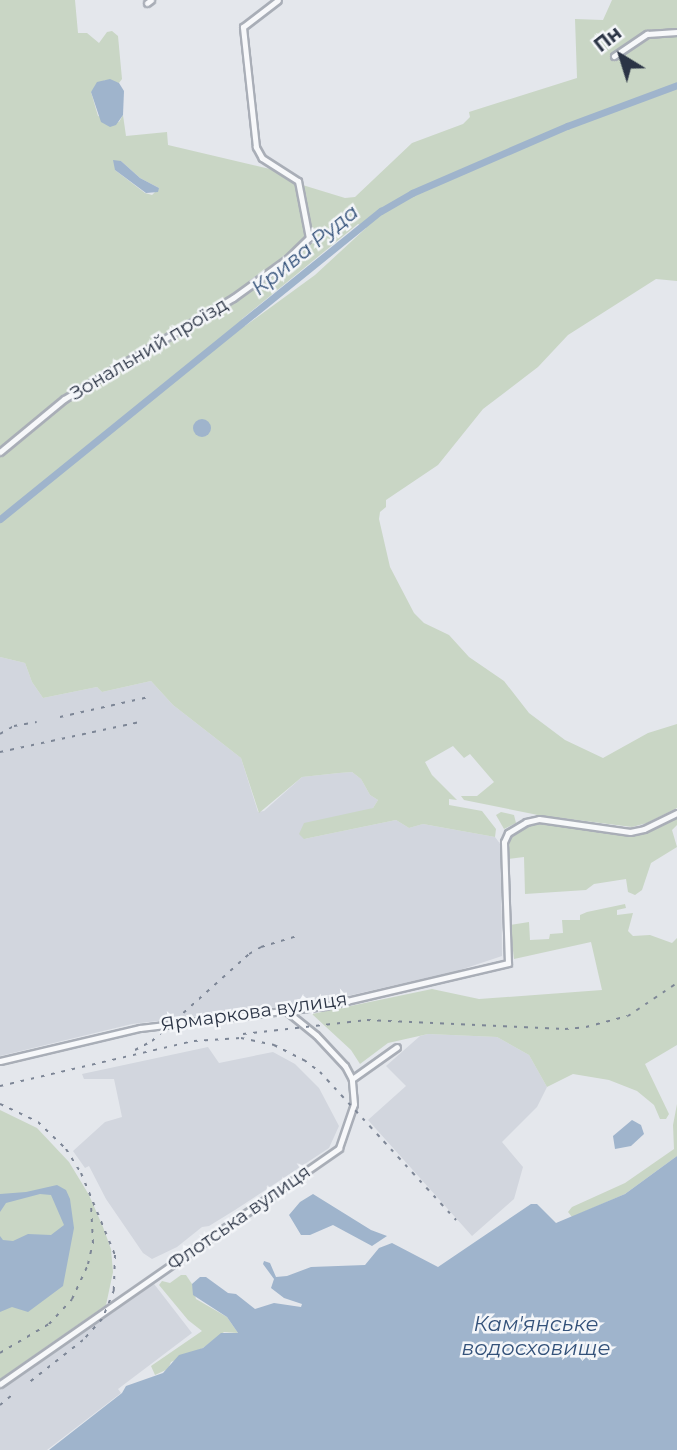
<!DOCTYPE html>
<meta charset="utf-8">
<style>
body{margin:0}
#map{position:relative;width:677px;height:1450px;overflow:hidden;background:#e4e7ec;font-family:Montserrat,sans-serif}
div>[style]{position:absolute}
.built>*{inset:0;background:#d2d6de}
.green>*{inset:0;background:#c9d6c5}
.water>*{inset:0;background:#9fb4cc}
.round{border-radius:50%}
.river>*{height:7px;margin:-3.5px;padding:0 3.5px;transform-origin:3.5px;border-radius:3.5px;background:#9fb4cc}
.roads{filter:drop-shadow(2px 0 #a9aeb7) drop-shadow(-2px 0 #a9aeb7) drop-shadow(0 2px #a9aeb7) drop-shadow(0 -2px #a9aeb7)}
.minor>*{height:5px;margin:-2.5px;padding:0 2.5px;transform-origin:2.5px;border-radius:2.5px;background:#f7f8fa}
.rail>*{height:2px;margin-top:-1px;transform-origin:0;background:repeating-linear-gradient(90deg,#7d8696 0 3.5px,transparent 0 10.5px)}
span{translate:-50% -50%;white-space:nowrap;text-align:center;line-height:1.15;-webkit-text-stroke:5px #f4f6f9;paint-order:stroke}
.street-label{font-size:19px;color:#2b3445}
.water-label{font-size:21px;color:#34527a;font-style:italic}
.north{position:absolute;left:586px;top:21px;width:70px;height:70px;-webkit-text-stroke:5px #f4f6f9;paint-order:stroke;rotate:322deg;font-size:19px;font-weight:700;line-height:28px;text-align:center;color:#2b3445}
.north::after{content:'';display:block;margin:auto;width:24px;height:32px;background:#2b3445;clip-path:polygon(50% 0,100% 100%,50% 72%,0 100%)}
</style>
<div id="map">
<div class="built">
<i style="clip-path:polygon(0 657px,25px 663px,32px 682px,43px 698px,97px 687px,102px 692px,151px 681px,173px 705px,241px 758px,258px 812px,264px 811px,302px 777px,339px 773px,352px 772px,361px 779px,370px 795px,378px 800px,373px 808px,304px 839px,396px 820px,409px 828px,423px 824px,495px 837px,501px 845px,502px 956px,457px 971px,321px 1002px,132px 1024px,0 1056px)"></i>
<i style="clip-path:polygon(428px 1034px,497px 1037px,529px 1055px,547px 1087px,537px 1107px,502px 1142px,523px 1167px,514px 1199px,472px 1236px,368px 1120px,406px 1086px,386px 1066px,420px 1036px)"></i>
<i style="clip-path:polygon(208px 1047px,219px 1063px,273px 1052px,295px 1064px,319px 1088px,339px 1126px,329px 1148px,235px 1210px,209px 1226px,202px 1227px,177px 1247px,152px 1259px,143px 1253px,106px 1199px,89px 1166px,85px 1168px,73px 1151px,105px 1122px,122px 1117px,114px 1079px,84px 1079px,82px 1074px)"></i>
<i style="clip-path:polygon(151px 1280px,192px 1333px,118px 1389px,121px 1393px,47px 1450px,0 1450px,0 1386px)"></i>
</div>
<div class="green">
<i style="clip-path:polygon(evenodd,0 0,75px 0,78px 33px,87px 33px,99px 43px,107px 32px,112px 31px,118px 36px,122px 79px,119px 83px,105px 80px,91px 92px,98px 116px,119px 122px,123px 115px,126px 136px,167px 132px,168px 145px,270px 169px,296px 183px,345px 198px,355px 197px,412px 143px,463px 124px,470px 117px,469px 112px,577px 78px,575px 19px,603px 20px,612px 0,677px 0,677px 281px,656px 279px,568px 335px,538px 367px,483px 409px,438px 465px,386px 500px,386px 507px,380px 512px,379px 519px,390px 567px,414px 613px,424px 623px,449px 635px,469px 657px,504px 681px,529px 713px,565px 740px,603px 758px,648px 733px,677px 724px,677px 808px,647px 823px,632px 827px,538px 815px,464px 800px,461px 796px,477px 796px,494px 782px,470px 754px,464px 758px,453px 746px,425px 762px,432px 775px,457px 800px,449px 799px,449px 805px,482px 811px,496px 829px,495px 837px,423px 824px,409px 828px,396px 820px,304px 839px,299px 834px,304px 823px,373px 808px,378px 800px,370px 795px,361px 779px,352px 772px,339px 773px,302px 777px,259px 813px,241px 758px,173px 705px,151px 681px,102px 692px,97px 687px,43px 698px,32px 682px,25px 663px,0 657px,0 0,121px 161px,140px 178px,159px 188px,152px 195px,145px 193px,115px 170px,121px 161px,0 0,358px 224px,366px 228px,315px 275px,245px 326px,242px 319px,358px 224px)"></i>
<i style="clip-path:polygon(501px 812px,514px 815px,516px 823px,504px 829px,496px 815px)"></i>
<i style="clip-path:polygon(677px 817px,677px 825px,672px 830px,677px 847px,651px 863px,642px 890px,635px 895px,628px 892px,626px 879px,594px 884px,586px 890px,525px 894px,524px 857px,508px 859px,510px 837px,535px 822px,627px 835px,640px 834px)"></i>
<i style="clip-path:polygon(625px 904px,626px 908px,617px 910px,617px 915px,633px 913px,628px 931px,633px 936px,650px 935px,672px 943px,677px 938px,677px 1045px,645px 1064px,669px 1114px,666px 1119px,660px 1119px,654px 1105px,637px 1091px,609px 1080px,573px 1074px,547px 1087px,529px 1055px,497px 1037px,428px 1034px,388px 1043px,360px 1064px,351px 1050px,312px 1014px,432px 989px,479px 999px,602px 990px,591px 942px,514px 959px,510px 925px,529px 922px,530px 940px,549px 939px,550px 934px,563px 933px,562px 920px,580px 920px,580px 915px,587px 912px)"></i>
<i style="clip-path:polygon(677px 1104px,677px 1156px,625px 1194px,572px 1217px,568px 1212px,572px 1207px,625px 1183px,674px 1149px,673px 1125px)"></i>
<i style="clip-path:polygon(0 1110px,37px 1128px,69px 1162px,89px 1195px,103px 1227px,111px 1249px,113px 1272px,106px 1305px,0 1379px)"></i>
<i style="clip-path:polygon(181px 1275px,186px 1275px,192px 1284px,196px 1299px,227px 1317px,238px 1333px,224px 1332px,203px 1348px,171px 1362px,168px 1369px,155px 1375px,151px 1366px,202px 1331px,188px 1320px,159px 1285px,162px 1281px,170px 1283px)"></i>
</div>
<div class="water">
<i style="clip-path:polygon(110px 79px,119px 83px,124px 91px,123px 115px,116px 125px,110px 127px,101px 122px,91px 92px,97px 82px)"></i>
<i style="clip-path:polygon(113px 160px,121px 161px,140px 178px,159px 188px,158px 192px,146px 193px,115px 170px)"></i>
<i class="round" style="left:193px;top:419px;width:18px;height:18px"></i>
<i style="clip-path:polygon(632px 1120px,641px 1125px,644px 1134px,631px 1146px,615px 1149px,613px 1136px)"></i>
<i style="clip-path:polygon(677px 1156px,677px 1450px,49px 1450px,122px 1393px,126px 1386px,163px 1373px,179px 1355px,203px 1348px,221px 1333px,238px 1333px,227px 1317px,193px 1295px,192px 1284px,200px 1277px,206px 1277px,228px 1293px,236px 1294px,255px 1309px,274px 1303px,301px 1307px,302px 1304px,284px 1298px,271px 1288px,274px 1279px,263px 1264px,264px 1261px,270px 1263px,276px 1277px,287px 1276px,311px 1267px,365px 1265px,379px 1248px,392px 1243px,438px 1267px,531px 1204px,537px 1204px,556px 1223px,625px 1194px)"></i>
<i style="clip-path:polygon(57px 1185px,66px 1190px,70px 1199px,74px 1228px,63px 1286px,28px 1312px,12px 1307px,0 1312px,0 1236px,3px 1240px,13px 1241px,28px 1234px,51px 1235px,64px 1225px,51px 1195px,40px 1194px,6px 1203px,0 1212px,0 1194px,26px 1192px)"></i>
<i style="clip-path:polygon(313px 1194px,371px 1230px,387px 1236px,372px 1246px,333px 1225px,310px 1235px,301px 1235px,289px 1215px,300px 1202px)"></i>
</div>
<div class="river">
<i style="left:0;top:519px;width:490px;rotate:-39deg"></i>
<i style="left:381px;top:211px;width:36px;rotate:-30deg"></i>
<i style="left:412px;top:193px;width:169px;rotate:-23.4deg"></i>
<i style="left:567px;top:126px;width:117px;rotate:-20.4deg"></i>
</div>
<div class="roads">
<div class="minor">
<i style="left:147px;top:3px;width:5px;rotate:-37deg"></i>
<i style="left:614px;top:56px;width:40px;rotate:-34deg"></i>
<i style="left:647px;top:34px;width:30px;rotate:-4deg"></i>
<i style="left:0;top:452px;width:83px;rotate:-39.6deg"></i>
<i style="left:64px;top:399px;width:197px;rotate:-30.9deg"></i>
<i style="left:233px;top:298px;width:67px;rotate:-35.8deg"></i>
<i style="left:287px;top:259px;width:30px;rotate:-44deg"></i>
<i style="left:309px;top:238px;width:58px;rotate:-100.9deg"></i>
<i style="left:298px;top:181px;width:43px;rotate:-147.4deg"></i>
<i style="left:262px;top:158px;width:13px;rotate:-119deg"></i>
<i style="left:256px;top:147px;width:121px;rotate:-96.2deg"></i>
<i style="left:243px;top:27px;width:44px;rotate:-37.6deg"></i>
<i style="left:0;top:1061px;width:144px;rotate:-13.3deg"></i>
<i style="left:140px;top:1028px;width:186px;rotate:-6.8deg"></i>
<i style="left:325px;top:1006px;width:188px;rotate:-13.2deg"></i>
<i style="left:508px;top:963px;width:121px;rotate:-91.9deg"></i>
<i style="left:504px;top:842px;width:10px;rotate:-66deg"></i>
<i style="left:508px;top:833px;width:21px;rotate:-31deg"></i>
<i style="left:526px;top:822px;width:13px;rotate:-13deg"></i>
<i style="left:539px;top:819px;width:92px;rotate:8.1deg"></i>
<i style="left:630px;top:832px;width:14px;rotate:-12deg"></i>
<i style="left:644px;top:829px;width:37px;rotate:-26deg"></i>
<i style="left:352px;top:1079px;width:55px;rotate:-35.4deg"></i>
<i style="left:0;top:1384px;width:413px;rotate:-34.8deg"></i>
<i style="left:339px;top:1148px;width:46px;rotate:-71.2deg"></i>
<i style="left:354px;top:1104px;width:25px;rotate:-95deg"></i>
<i style="left:352px;top:1079px;width:15px;rotate:-118deg"></i>
<i style="left:345px;top:1066px;width:42px;rotate:-133.1deg"></i>
<i style="left:316px;top:1035px;width:38px;rotate:-141deg"></i>
</div>
</div>
<div class="rail">
<i style="left:60px;top:717px;width:91px;rotate:-12.7deg"></i>
<i style="left:0;top:734px;width:16px;rotate:-30deg"></i>
<i style="left:14px;top:726px;width:23px;rotate:-10deg"></i>
<i style="left:0;top:752px;width:143px;rotate:-12.1deg"></i>
<i style="left:243px;top:1034px;width:125px;rotate:-6.4deg"></i>
<i style="left:367px;top:1020px;width:198px;rotate:2.6deg"></i>
<i style="left:565px;top:1029px;width:21px;rotate:-5deg"></i>
<i style="left:586px;top:1027px;width:43px;rotate:-14.7deg"></i>
<i style="left:628px;top:1016px;width:59px;rotate:-34deg"></i>
<i style="left:135px;top:1050px;width:19px;rotate:-28deg"></i>
<i style="left:152px;top:1041px;width:130px;rotate:-41.9deg"></i>
<i style="left:249px;top:954px;width:14px;rotate:-30deg"></i>
<i style="left:261px;top:947px;width:39px;rotate:-17deg"></i>
<i style="left:0;top:1086px;width:199px;rotate:-13.1deg"></i>
<i style="left:194px;top:1041px;width:47px;rotate:-3.7deg"></i>
<i style="left:241px;top:1038px;width:34px;rotate:12deg"></i>
<i style="left:274px;top:1045px;width:34px;rotate:27deg"></i>
<i style="left:304px;top:1060px;width:20px;rotate:37deg"></i>
<i style="left:320px;top:1072px;width:201px;rotate:47.4deg"></i>
<i style="left:0;top:1104px;width:42px;rotate:25.3deg"></i>
<i style="left:38px;top:1122px;width:39px;rotate:44deg"></i>
<i style="left:66px;top:1149px;width:28px;rotate:58deg"></i>
<i style="left:81px;top:1173px;width:89px;rotate:67.5deg"></i>
<i style="left:115px;top:1255px;width:35px;rotate:92deg"></i>
<i style="left:114px;top:1290px;width:31px;rotate:112deg"></i>
<i style="left:102px;top:1319px;width:28px;rotate:132deg"></i>
<i style="left:83px;top:1340px;width:71px;rotate:141.8deg"></i>
<i style="left:0;top:1353px;width:57px;rotate:-30.6deg"></i>
<i style="left:49px;top:1324px;width:34px;rotate:-47deg"></i>
<i style="left:72px;top:1299px;width:38px;rotate:-65deg"></i>
<i style="left:88px;top:1264px;width:22px;rotate:-77deg"></i>
<i style="left:93px;top:1243px;width:36px;rotate:-93deg"></i>
<i style="left:0;top:1405px;width:16px;rotate:-40deg"></i>
</div>
<div class="street-label">
<span style="left:149px;top:349px;rotate:-31deg">Зональний проїзд</span>
<span style="left:254px;top:1012px;rotate:-8deg">Ярмаркова вулиця</span>
<span style="left:239px;top:1218px;rotate:-35deg">Флотська вулиця</span>
</div>
<div class="water-label">
<span style="left:305px;top:250px;rotate:-39deg">Крива Руда</span>
<span style="left:536px;top:1336px">Кам'янське<br>водосховище</span>
</div>
<div class="north">Пн</div>
</div>
